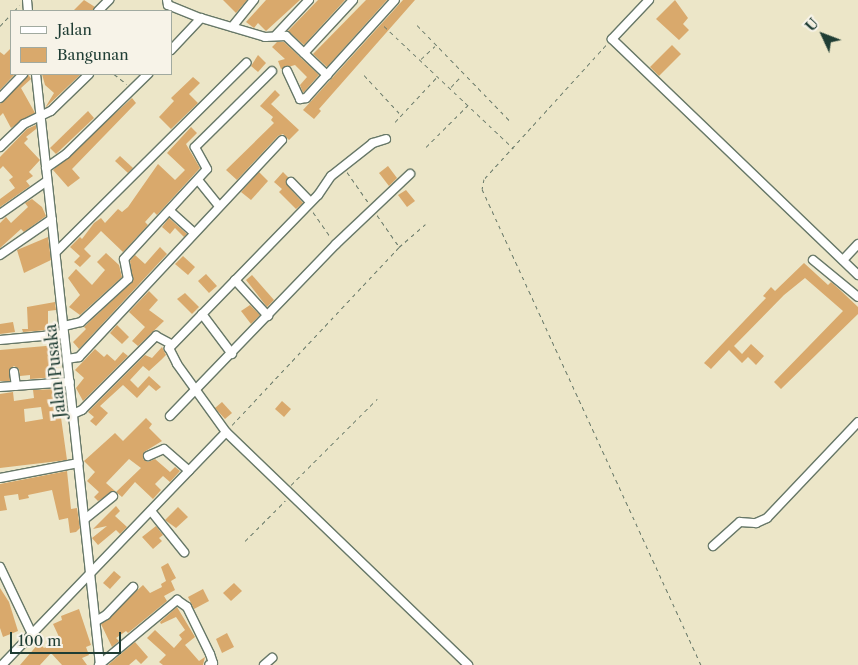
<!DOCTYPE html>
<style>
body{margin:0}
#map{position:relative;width:858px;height:665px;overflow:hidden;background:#ece6c8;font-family:"Libre Caslon Text",serif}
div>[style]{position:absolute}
.building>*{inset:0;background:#d9a96c}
.path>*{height:1px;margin-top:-0.5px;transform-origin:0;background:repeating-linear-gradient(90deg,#677868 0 4px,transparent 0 8px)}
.roads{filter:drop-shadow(1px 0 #677868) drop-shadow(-1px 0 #677868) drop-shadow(0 1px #677868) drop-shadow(0 -1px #677868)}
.minor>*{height:8px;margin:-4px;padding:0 4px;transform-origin:4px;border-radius:4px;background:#fff}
span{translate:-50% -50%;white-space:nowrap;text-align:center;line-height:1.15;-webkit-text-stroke:5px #f7f3e8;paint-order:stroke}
.street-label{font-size:16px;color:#1f3d34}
.legend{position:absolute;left:10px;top:10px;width:162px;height:65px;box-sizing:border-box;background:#f7f3e8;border:1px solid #a1aaa0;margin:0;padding:6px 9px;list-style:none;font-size:15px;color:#1f3d34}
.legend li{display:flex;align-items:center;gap:10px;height:25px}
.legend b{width:25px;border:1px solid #a1aaa0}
.north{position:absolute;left:798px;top:10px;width:50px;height:50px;-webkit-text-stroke:4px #f7f3e8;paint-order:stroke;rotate:313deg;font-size:14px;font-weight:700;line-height:20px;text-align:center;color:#1f3d34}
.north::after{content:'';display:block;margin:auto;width:18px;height:22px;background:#1f3d34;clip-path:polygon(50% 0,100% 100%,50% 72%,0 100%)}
.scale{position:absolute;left:10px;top:632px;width:111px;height:22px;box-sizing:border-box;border:2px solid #1f3d34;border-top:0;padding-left:6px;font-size:15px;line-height:18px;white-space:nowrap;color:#1f3d34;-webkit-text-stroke:4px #f7f3e8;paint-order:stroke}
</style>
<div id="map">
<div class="building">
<i style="clip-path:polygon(84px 0,95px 7px,92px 11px,73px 11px)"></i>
<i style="clip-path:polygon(223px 0,247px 0,236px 13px)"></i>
<i style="clip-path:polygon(266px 0,300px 0,266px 31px,258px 23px,254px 28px,246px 22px)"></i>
<i style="clip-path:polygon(318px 0,345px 0,304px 45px,288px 31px)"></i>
<i style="clip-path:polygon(366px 0,387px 0,327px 67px,313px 54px)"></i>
<i style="clip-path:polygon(403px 0,415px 0,319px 109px,321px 111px,314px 119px,303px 110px)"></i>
<i style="clip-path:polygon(675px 0,688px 18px,683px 24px,689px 30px,679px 40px,656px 19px)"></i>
<i style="clip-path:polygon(277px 42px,284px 42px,319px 75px,303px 93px,300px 85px,307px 77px,295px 65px,281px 69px,278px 61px,285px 59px,272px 47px)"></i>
<i style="clip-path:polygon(672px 45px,681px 54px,659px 76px,650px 67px)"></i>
<i style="clip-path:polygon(11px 48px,11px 74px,15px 74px,0 90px,0 52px,4px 55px)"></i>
<i style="clip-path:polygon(258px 55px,266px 63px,258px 72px,251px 66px)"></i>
<i style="clip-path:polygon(28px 74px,31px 79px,21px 88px,35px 113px,11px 128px,3px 113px,0 116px,0 104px)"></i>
<i style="clip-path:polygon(42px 74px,81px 74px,45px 108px,54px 93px,45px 85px)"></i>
<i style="clip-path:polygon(193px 77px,200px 83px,189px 94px,198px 103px,171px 129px,159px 117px,174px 101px,171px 98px)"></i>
<i style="clip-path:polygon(275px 90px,280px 95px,271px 104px,299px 130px,289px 140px,283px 134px,278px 136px,237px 180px,226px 170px,274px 123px,271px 120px,273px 117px,260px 106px)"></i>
<i style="clip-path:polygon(132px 98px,136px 103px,72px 169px,80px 178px,68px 187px,53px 170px)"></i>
<i style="clip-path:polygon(88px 111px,94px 118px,56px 154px,50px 148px)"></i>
<i style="clip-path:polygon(36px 125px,36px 129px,26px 137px,28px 139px,24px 143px,40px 160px,29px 172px,33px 176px,26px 181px,30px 186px,0 207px,0 199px,15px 188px,9px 180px,13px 177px,3px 166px,0 169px,0 157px,27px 129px)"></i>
<i style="clip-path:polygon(191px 127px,197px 133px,186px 144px,200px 168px,157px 215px,154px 212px,145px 222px,148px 225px,123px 252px,101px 231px,84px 249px,91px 256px,80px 267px,74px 262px,80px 256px,70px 247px,80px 237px,82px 239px,94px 223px,101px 218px,105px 223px,118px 209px,122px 212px,128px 207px,158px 164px,175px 180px,185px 170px,167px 153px)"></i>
<i style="clip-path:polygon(120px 156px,133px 168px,128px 173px,115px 161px)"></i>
<i style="clip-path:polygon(388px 166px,397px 178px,389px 186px,379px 173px)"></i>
<i style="clip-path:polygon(259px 172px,268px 181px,251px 200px,241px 192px)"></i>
<i style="clip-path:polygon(283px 172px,288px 177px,287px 185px,303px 203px,296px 209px,279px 192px,282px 189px,274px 182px)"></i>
<i style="clip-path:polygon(406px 190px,415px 201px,407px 207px,398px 195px)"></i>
<i style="clip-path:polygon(32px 199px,42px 207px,46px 216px,24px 232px,21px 229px,0 248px,0 223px,6px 217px,11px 223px,28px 207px,25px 203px)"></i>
<i style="clip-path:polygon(169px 218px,187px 234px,184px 237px,175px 228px,170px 234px,162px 227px)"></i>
<i style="clip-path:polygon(48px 237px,51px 260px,24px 273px,17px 250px)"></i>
<i style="clip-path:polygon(160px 247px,167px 254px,79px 349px,73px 342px,86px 329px,84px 327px,133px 281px,130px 261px,135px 255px,145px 264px)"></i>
<i style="clip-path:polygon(106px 253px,119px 265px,122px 277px,80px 315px,69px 307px,80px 295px,68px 278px,76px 269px,92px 285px,105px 270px,97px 262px)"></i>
<i style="clip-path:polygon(183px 256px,195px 267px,188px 275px,175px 264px)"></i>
<i style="clip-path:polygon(804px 263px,828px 285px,831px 282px,839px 289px,858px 307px,858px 314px,781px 389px,774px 382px,843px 311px,805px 278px,784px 295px,734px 346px,742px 354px,751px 344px,764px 356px,756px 365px,748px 357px,742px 363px,729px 350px,711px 369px,704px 363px,766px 298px,763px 296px,771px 287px,775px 291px)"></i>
<i style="clip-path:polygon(206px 274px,217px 286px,209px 293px,198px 281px)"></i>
<i style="clip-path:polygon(252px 275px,274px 300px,267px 307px,246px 280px)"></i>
<i style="clip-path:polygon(149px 291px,158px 300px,149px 310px,164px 321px,138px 346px,132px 341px,145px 327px,129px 312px)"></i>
<i style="clip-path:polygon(185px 293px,199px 307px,192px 314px,177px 299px)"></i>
<i style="clip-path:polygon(55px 302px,56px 310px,48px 311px,48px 330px,23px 332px,22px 329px,28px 329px,27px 307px)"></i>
<i style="clip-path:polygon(250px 305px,260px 315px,251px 324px,241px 311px)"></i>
<i style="clip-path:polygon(13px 322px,15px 332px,0 334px,0 324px)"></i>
<i style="clip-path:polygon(117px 325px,129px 337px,122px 344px,110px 333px)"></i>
<i style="clip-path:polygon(57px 345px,57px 377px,30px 379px,30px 375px,20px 376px,19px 369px,14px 366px,9px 370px,10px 381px,0 381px,0 350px)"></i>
<i style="clip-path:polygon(162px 347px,166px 355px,161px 360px,149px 371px,143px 366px,130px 380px,138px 388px,149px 376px,161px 387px,156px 391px,149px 385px,137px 398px,123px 385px,100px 406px,108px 413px,96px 426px,90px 421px,94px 417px,88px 412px,145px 355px,152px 358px)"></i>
<i style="clip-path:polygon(95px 349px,104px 357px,107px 354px,115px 361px,123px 352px,128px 356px,83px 401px,76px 388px,84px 378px,75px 370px)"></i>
<i style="clip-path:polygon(evenodd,57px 389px,67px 460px,0 468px,0 394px,13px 392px,14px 401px,34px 398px,33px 390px,57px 389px,41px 407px,43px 419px,25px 422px,24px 409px,41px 407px)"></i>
<i style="clip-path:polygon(282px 401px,291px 409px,284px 417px,275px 409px)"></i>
<i style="clip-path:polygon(222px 402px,232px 413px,225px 419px,215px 408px)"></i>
<i style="clip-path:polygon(146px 418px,152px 424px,149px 428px,162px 441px,144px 452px,143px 459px,148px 462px,155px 459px,170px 472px,175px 467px,180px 471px,170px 482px,163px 476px,155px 484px,161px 490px,153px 499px,135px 482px,122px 497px,116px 492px,141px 468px,129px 459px,106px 483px,115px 491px,98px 501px,94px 497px,99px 492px,87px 481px,95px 472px,84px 461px,115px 433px,123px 441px)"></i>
<i style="clip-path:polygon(67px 471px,71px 509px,77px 508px,80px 528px,76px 532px,70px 533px,68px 518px,59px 520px,52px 490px,28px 495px,29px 498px,19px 500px,18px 494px,4px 496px,7px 510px,0 511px,0 484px)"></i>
<i style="clip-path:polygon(116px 506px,120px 511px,115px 516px,127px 527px,120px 534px,116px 530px,98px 545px,92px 538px,107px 526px,93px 529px)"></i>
<i style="clip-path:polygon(178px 507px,188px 517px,176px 528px,165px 520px)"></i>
<i style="clip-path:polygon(156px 526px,163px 535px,159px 538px,162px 541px,153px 549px,142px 537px)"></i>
<i style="clip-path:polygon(168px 563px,176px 578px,171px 581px,175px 590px,164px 596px,167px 601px,128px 633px,126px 631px,116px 638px,119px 641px,112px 647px,101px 624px,143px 585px,150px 593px,162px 587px,161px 584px,166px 581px,161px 567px)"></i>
<i style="clip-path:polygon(114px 571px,121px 577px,110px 589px,103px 583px)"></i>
<i style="clip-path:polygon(234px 583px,242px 591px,231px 601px,223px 593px)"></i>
<i style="clip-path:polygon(0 588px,9px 602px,18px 631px,3px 637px,0 628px)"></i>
<i style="clip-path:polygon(203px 589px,209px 601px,194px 609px,188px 597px)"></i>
<i style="clip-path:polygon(177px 607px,195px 637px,185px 645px,199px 661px,205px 657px,203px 665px,163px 665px,159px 662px,166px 655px,147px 638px,155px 630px,174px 648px,182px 639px,179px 635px,185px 630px,176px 617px,161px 624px,160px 622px)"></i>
<i style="clip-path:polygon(79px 609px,91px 645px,86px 647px,89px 655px,82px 658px,87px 665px,62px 665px,51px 653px,40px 665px,20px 665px,39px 643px,44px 648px,60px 639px,53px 624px,62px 620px,61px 616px)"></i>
<i style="clip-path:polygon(227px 633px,234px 647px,222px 653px,216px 639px)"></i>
<i style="clip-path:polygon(135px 642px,148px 657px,141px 664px,136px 659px,129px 665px,108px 665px)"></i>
</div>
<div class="path">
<i style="left:14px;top:11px;width:8px;rotate:-45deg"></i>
<i style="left:417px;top:25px;width:135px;rotate:45.9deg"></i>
<i style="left:0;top:26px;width:16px;rotate:-47deg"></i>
<i style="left:384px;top:26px;width:178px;rotate:43.4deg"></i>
<i style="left:606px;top:45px;width:181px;rotate:132.3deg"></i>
<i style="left:484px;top:179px;width:10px;rotate:101deg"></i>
<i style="left:482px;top:189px;width:524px;rotate:65.29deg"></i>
<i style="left:421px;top:59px;width:19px;rotate:-43deg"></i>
<i style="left:114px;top:74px;width:16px;rotate:38deg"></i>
<i style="left:364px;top:75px;width:54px;rotate:47.2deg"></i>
<i style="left:451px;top:87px;width:16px;rotate:-47deg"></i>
<i style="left:395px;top:122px;width:62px;rotate:-47deg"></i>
<i style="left:426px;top:147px;width:59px;rotate:-45deg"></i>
<i style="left:347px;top:172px;width:38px;rotate:55deg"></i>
<i style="left:313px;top:212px;width:32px;rotate:55deg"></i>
<i style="left:377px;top:215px;width:38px;rotate:55deg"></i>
<i style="left:232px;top:425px;width:244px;rotate:-46.8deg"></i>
<i style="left:399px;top:247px;width:35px;rotate:-41deg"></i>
<i style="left:291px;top:485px;width:122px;rotate:-45deg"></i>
<i style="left:245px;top:541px;width:57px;rotate:-45deg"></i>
</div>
<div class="roads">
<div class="minor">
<i style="left:27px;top:0;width:11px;rotate:85deg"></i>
<i style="left:167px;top:0;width:5px;rotate:79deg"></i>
<i style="left:168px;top:5px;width:35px;rotate:22deg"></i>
<i style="left:649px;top:0;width:54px;rotate:133.5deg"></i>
<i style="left:612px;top:39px;width:341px;rotate:43.8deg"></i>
<i style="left:98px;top:11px;width:16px;rotate:-45deg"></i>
<i style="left:232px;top:27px;width:35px;rotate:-51deg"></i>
<i style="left:276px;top:35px;width:48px;rotate:-46.7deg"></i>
<i style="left:171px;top:50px;width:44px;rotate:-46.8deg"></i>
<i style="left:201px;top:18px;width:67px;rotate:16.5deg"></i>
<i style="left:265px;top:37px;width:21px;rotate:-3deg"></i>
<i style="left:286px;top:36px;width:57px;rotate:43.6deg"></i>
<i style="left:304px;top:53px;width:72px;rotate:-47.2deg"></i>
<i style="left:287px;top:71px;width:31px;rotate:65deg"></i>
<i style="left:300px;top:99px;width:6px;rotate:-9deg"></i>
<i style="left:306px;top:98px;width:132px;rotate:-47.8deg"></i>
<i style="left:36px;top:74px;width:594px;rotate:83.82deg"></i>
<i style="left:0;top:98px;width:33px;rotate:-46deg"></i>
<i style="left:386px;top:139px;width:14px;rotate:163deg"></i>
<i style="left:373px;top:143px;width:53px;rotate:141.8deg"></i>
<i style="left:331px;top:176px;width:23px;rotate:124deg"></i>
<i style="left:318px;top:195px;width:214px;rotate:134.2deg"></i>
<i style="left:169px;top:348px;width:18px;rotate:63deg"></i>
<i style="left:177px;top:364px;width:84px;rotate:54.2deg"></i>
<i style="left:226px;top:432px;width:336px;rotate:43.9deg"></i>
<i style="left:0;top:147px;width:33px;rotate:-44deg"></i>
<i style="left:24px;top:124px;width:30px;rotate:-26deg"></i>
<i style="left:51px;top:111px;width:53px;rotate:-44.2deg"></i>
<i style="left:46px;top:168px;width:24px;rotate:-35deg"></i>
<i style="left:66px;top:154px;width:115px;rotate:-44.3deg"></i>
<i style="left:198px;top:180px;width:33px;rotate:51deg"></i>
<i style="left:291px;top:182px;width:28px;rotate:46deg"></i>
<i style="left:171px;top:212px;width:31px;rotate:42deg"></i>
<i style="left:0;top:214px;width:57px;rotate:-35.1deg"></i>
<i style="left:57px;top:251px;width:267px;rotate:-44.8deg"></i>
<i style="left:0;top:255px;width:63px;rotate:-34.7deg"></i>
<i style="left:813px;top:260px;width:58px;rotate:39.4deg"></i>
<i style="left:843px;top:260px;width:22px;rotate:-47deg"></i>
<i style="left:235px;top:280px;width:49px;rotate:47.5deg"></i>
<i style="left:202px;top:314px;width:50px;rotate:53.1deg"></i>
<i style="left:64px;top:326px;width:17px;rotate:-13deg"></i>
<i style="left:81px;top:322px;width:64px;rotate:-42.5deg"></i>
<i style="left:128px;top:279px;width:20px;rotate:-101deg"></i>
<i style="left:124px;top:259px;width:122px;rotate:-47.3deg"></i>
<i style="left:207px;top:169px;width:25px;rotate:-119deg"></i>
<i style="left:195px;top:147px;width:108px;rotate:-44.6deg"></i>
<i style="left:0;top:340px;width:64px;rotate:-5.4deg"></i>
<i style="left:67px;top:359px;width:12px;rotate:-9deg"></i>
<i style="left:79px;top:357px;width:297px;rotate:-46.9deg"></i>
<i style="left:14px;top:372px;width:14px;rotate:82deg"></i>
<i style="left:0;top:387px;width:70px;rotate:-4.1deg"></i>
<i style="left:73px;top:414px;width:10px;rotate:-24deg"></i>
<i style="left:82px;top:410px;width:105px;rotate:-45deg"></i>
<i style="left:156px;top:336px;width:17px;rotate:28deg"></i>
<i style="left:170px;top:416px;width:239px;rotate:-46deg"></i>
<i style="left:336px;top:244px;width:102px;rotate:-43.4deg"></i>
<i style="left:148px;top:456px;width:17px;rotate:-24deg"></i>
<i style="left:164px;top:449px;width:33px;rotate:41deg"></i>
<i style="left:0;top:478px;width:80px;rotate:-10.8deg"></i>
<i style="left:151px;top:511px;width:53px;rotate:51.2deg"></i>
<i style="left:85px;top:519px;width:36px;rotate:-39deg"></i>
<i style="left:713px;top:546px;width:36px;rotate:-42deg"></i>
<i style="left:740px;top:522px;width:16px;rotate:4deg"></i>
<i style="left:756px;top:523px;width:12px;rotate:-24deg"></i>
<i style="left:767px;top:518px;width:132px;rotate:-46.5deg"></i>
<i style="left:0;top:567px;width:74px;rotate:64.5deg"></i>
<i style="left:96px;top:621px;width:12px;rotate:-31deg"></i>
<i style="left:106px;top:615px;width:39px;rotate:-46deg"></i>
<i style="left:2px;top:665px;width:323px;rotate:-46.1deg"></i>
<i style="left:99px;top:665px;width:102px;rotate:-39.8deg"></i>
<i style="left:177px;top:600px;width:12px;rotate:35deg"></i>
<i style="left:187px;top:607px;width:52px;rotate:63.9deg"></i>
<i style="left:210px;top:654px;width:9px;rotate:72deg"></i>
<i style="left:213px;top:663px;width:4px;rotate:153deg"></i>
<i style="left:264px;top:665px;width:11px;rotate:-41deg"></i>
</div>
</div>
<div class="street-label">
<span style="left:55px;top:371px;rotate:-96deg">Jalan Pusaka</span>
</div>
<ul class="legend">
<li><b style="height:6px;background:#fff"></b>Jalan</li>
<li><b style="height:14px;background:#d9a96c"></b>Bangunan</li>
</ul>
<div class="north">U</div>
<div class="scale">100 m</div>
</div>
